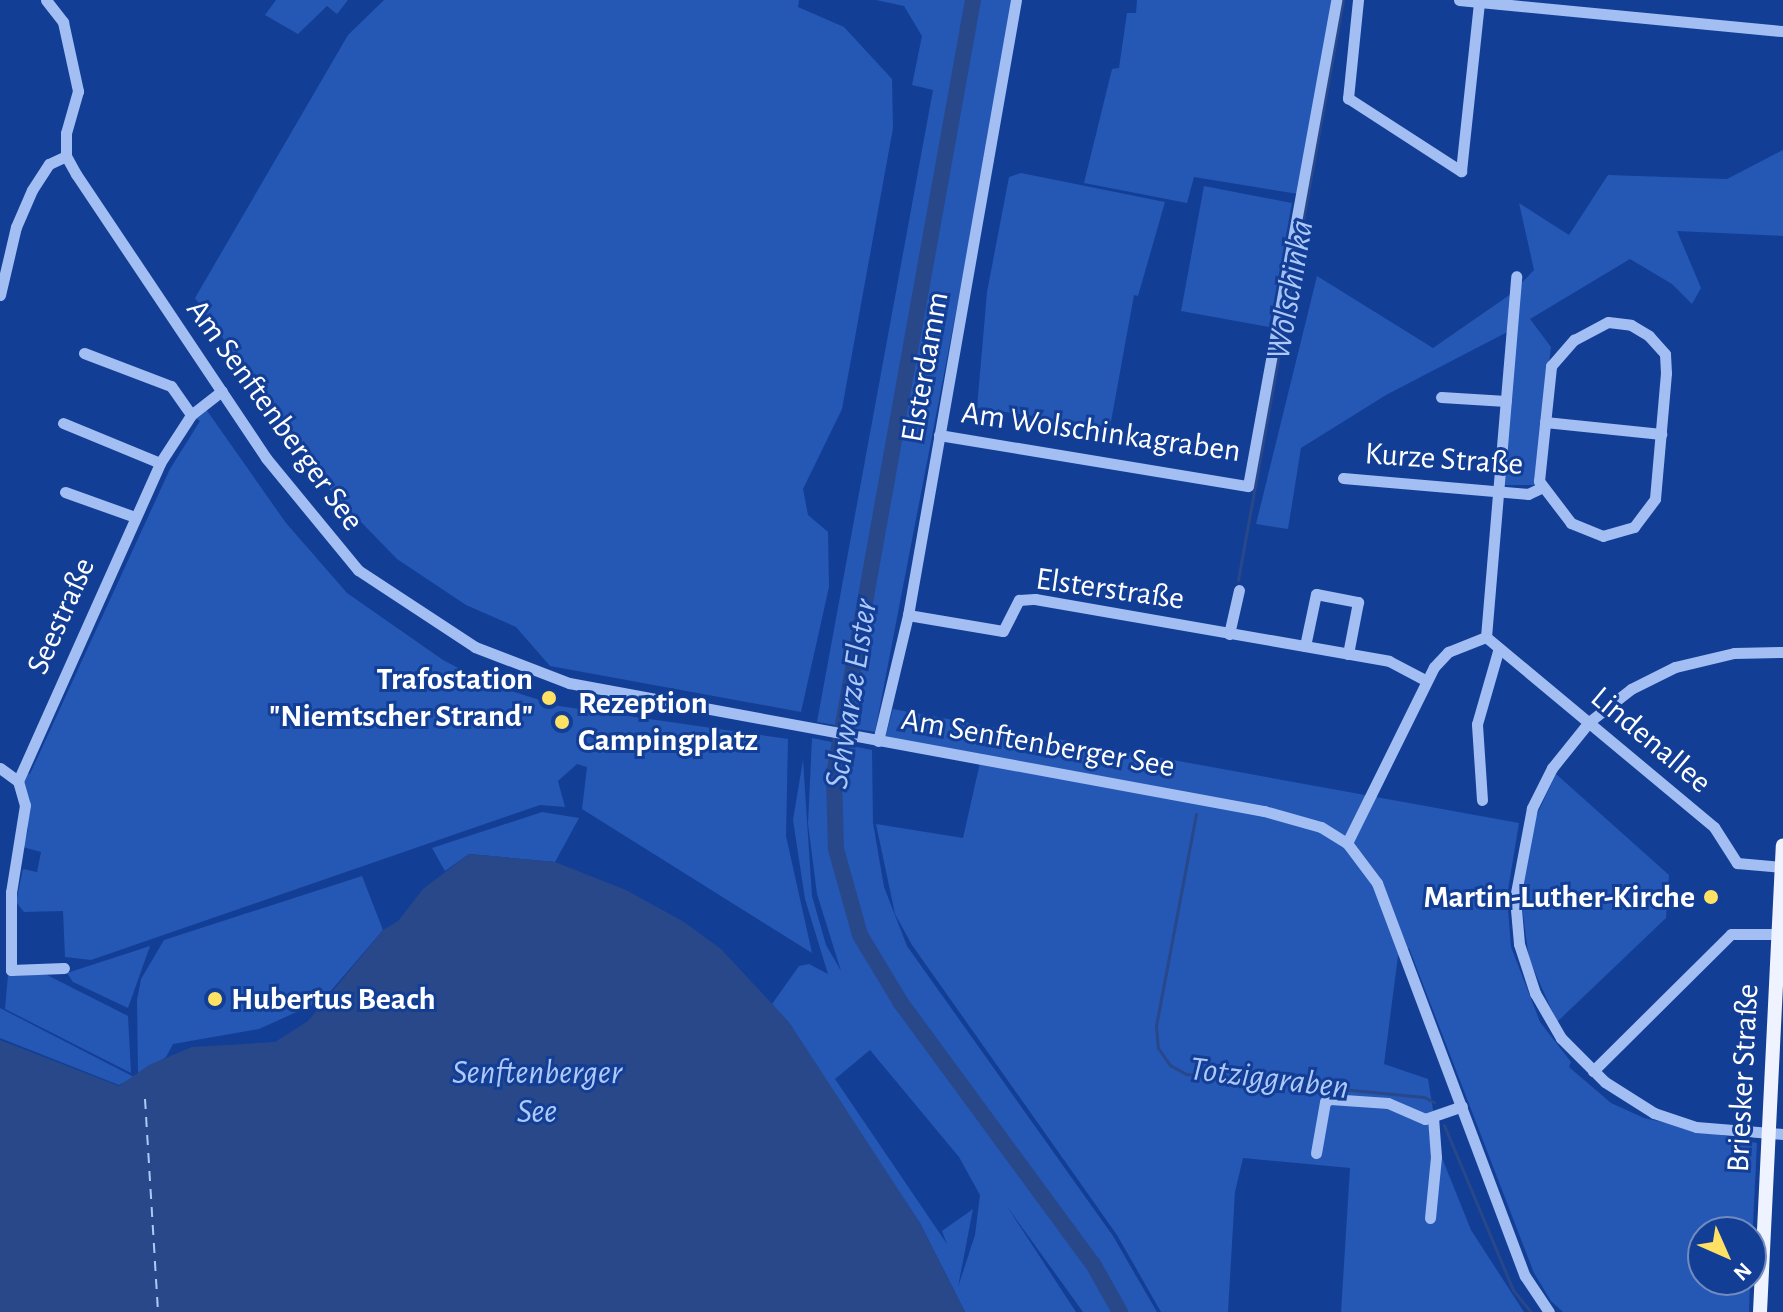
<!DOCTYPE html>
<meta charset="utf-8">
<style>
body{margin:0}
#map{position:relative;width:1783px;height:1312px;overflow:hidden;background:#133e95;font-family:"Alegreya Sans",sans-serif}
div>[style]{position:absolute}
.green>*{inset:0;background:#2557b5}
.water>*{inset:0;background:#28488a}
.stream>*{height:3px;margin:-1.5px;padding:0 1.5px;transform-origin:1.5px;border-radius:1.5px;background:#28488a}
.river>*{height:16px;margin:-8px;padding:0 8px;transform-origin:8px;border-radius:8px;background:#28488a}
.ferry>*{height:2px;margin-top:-1px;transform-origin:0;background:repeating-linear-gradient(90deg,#aec9f9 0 10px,transparent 0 18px)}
.minor>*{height:11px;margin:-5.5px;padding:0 5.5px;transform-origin:5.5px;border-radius:5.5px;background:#a2bef3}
.major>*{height:14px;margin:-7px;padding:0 7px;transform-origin:7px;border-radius:7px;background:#eef3ff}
.dots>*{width:22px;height:22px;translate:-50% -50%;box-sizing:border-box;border:4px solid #133e95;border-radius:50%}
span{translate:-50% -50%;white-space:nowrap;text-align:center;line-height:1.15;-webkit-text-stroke:6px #133e95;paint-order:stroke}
.street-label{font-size:32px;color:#fff}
.poi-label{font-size:32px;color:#fff;font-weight:700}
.right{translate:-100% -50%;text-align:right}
.left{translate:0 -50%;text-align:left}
.water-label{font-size:34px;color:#aec9f9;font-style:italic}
.north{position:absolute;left:1687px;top:1216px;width:80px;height:80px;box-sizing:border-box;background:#133e95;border:2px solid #718bbf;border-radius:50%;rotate:135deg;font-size:22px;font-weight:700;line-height:32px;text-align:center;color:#fff}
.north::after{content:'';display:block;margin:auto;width:28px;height:36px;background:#ffe264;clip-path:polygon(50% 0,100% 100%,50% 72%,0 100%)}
</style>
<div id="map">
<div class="green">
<i style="clip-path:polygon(276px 0,348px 0,337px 14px,327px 6px,298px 34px,265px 15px)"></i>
<i style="clip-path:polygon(384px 0,799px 0,798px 7px,844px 27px,892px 79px,893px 128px,842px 409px,803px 489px,808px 515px,828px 532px,829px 587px,801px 712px,550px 666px,516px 627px,466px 605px,397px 559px,328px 488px,195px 298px,348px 35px)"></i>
<i style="clip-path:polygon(876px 0,1016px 0,875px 732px,817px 722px,933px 90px,912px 85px,922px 36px,904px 6px)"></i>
<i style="clip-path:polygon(1137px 0,1332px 0,1298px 194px,1194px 177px,1187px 203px,1084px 183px,1112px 69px,1119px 68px,1127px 13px,1136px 13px)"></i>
<i style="clip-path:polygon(1783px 150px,1783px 236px,1677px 231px,1701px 288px,1692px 304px,1672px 284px,1630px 259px,1530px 319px,1551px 347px,1535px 485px,1504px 485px,1515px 328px,1386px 395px,1301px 448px,1288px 529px,1256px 524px,1317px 276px,1433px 348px,1511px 294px,1534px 270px,1519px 203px,1569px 235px,1608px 175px,1727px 179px)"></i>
<i style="clip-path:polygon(1021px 173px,1165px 202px,1138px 296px,1134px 295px,1110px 427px,977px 408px,987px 292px,1009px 177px)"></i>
<i style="clip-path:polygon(1204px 186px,1292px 203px,1269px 327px,1181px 311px)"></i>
<i style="clip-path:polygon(203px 405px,286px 523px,347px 593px,443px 660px,489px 684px,559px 706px,788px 739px,786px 836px,812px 953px,582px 809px,587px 767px,577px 764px,558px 781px,565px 807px,540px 805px,91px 960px,65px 957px,63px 911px,24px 912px,16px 902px,23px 869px,37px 872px,41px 852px,23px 847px,28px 830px,20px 771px,30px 774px,170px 469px,200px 421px,191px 415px)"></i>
<i style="clip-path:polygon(893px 709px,1519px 823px,1507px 896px,1511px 947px,1540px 1022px,1571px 1062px,1569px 1067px,1611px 1103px,1644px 1118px,1757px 1143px,1751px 1265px,1751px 1232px,1703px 1232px,1703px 1280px,1750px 1280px,1749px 1312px,1563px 1312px,1551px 1301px,1534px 1273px,1409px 948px,1398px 956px,1384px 1064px,1428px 1079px,1440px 1153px,1471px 1230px,1524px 1312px,1341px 1312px,1350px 1168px,1243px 1158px,1235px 1192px,1228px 1312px,1161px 1312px,1117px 1235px,912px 945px,895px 914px,876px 824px,963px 838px,982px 754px,885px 738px)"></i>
<i style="clip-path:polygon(evenodd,812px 738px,872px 750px,873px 823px,884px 887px,907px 946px,1113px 1236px,1157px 1312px,1083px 1312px,1006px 1205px,1076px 1312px,965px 1312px,920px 1223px,772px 1004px,799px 966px,809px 964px,828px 974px,805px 899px,793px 820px,803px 760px,812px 896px,826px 945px,841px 971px,817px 894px,808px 824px,812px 738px,870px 1050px,959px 1157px,980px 1195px,975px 1235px,958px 1287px,973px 1209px,942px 1231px,947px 1244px,835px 1079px,870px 1050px)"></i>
<i style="clip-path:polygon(1556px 774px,1669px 875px,1666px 918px,1557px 1022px,1529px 959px,1520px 893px,1532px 825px)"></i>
<i style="clip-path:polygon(542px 812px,579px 818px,555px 862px,469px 854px,445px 871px,432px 848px)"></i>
<i style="clip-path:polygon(362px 876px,383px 930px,323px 1000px,259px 1029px,173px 1044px,166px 1057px,138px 1075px,137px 1000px,141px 979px,164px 940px)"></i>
<i style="clip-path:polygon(150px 946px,128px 1008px,73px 982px,67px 973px)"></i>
<i style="clip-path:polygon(8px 975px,47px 975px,128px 1016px,131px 1073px,5px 1009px)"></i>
<i style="clip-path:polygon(0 1008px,134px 1077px,119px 1085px,0 1038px)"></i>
</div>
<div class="water">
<i style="clip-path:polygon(469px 854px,555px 862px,626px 890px,684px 922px,721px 949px,789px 1022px,920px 1223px,965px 1312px,0 1312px,0 1040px,119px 1086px,149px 1065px,192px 1047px,275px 1042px,308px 1021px,383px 930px,398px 921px,423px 889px)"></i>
</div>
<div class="stream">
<i style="left:1238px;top:580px;width:589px;rotate:-79.74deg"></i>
<i style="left:1196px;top:814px;width:216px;rotate:100.7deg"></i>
<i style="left:1156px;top:1026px;width:22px;rotate:85deg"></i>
<i style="left:1158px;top:1048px;width:21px;rotate:55deg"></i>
<i style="left:1170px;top:1065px;width:18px;rotate:29deg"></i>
<i style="left:1186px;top:1074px;width:239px;rotate:5.5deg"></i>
<i style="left:1424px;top:1097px;width:11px;rotate:27deg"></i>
<i style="left:1444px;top:1125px;width:179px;rotate:67.3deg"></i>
<i style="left:1513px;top:1290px;width:28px;rotate:51deg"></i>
</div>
<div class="river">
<i style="left:973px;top:0;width:787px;rotate:100.17deg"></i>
<i style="left:834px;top:775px;width:74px;rotate:88.5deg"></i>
<i style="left:836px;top:849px;width:89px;rotate:74.4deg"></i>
<i style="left:860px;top:935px;width:79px;rotate:58.9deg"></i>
<i style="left:901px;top:1003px;width:324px;rotate:53.7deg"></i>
<i style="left:1093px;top:1264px;width:55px;rotate:60.6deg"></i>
</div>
<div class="ferry">
<i style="left:145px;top:1099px;width:213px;rotate:86.5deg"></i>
</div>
<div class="minor">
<i style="left:46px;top:0;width:28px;rotate:52deg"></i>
<i style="left:63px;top:22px;width:71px;rotate:77.7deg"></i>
<i style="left:78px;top:91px;width:44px;rotate:105.9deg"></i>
<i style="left:66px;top:133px;width:23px;rotate:90deg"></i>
<i style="left:66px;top:156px;width:21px;rotate:61deg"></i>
<i style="left:76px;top:174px;width:342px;rotate:56.2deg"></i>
<i style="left:266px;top:458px;width:145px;rotate:50.6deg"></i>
<i style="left:358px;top:570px;width:140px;rotate:33.3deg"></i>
<i style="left:475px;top:647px;width:101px;rotate:21deg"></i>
<i style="left:569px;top:683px;width:707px;rotate:10.44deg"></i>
<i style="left:1264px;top:811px;width:59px;rotate:15.7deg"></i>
<i style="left:1321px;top:827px;width:31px;rotate:32deg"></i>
<i style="left:1347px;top:843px;width:50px;rotate:53.1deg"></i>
<i style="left:1377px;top:883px;width:420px;rotate:69.4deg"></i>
<i style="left:1525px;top:1276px;width:43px;rotate:56.3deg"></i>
<i style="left:1358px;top:0;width:99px;rotate:95.8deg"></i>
<i style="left:1348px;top:98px;width:135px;rotate:32.9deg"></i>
<i style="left:1461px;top:171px;width:170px;rotate:-83.9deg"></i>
<i style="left:1459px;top:0;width:325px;rotate:5.5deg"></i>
<i style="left:0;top:295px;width:70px;rotate:-76.8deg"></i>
<i style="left:16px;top:227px;width:40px;rotate:-66.6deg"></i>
<i style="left:32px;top:190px;width:31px;rotate:-57deg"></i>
<i style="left:49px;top:164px;width:19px;rotate:-25deg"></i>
<i style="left:1608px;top:322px;width:23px;rotate:7deg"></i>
<i style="left:1631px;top:325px;width:21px;rotate:31deg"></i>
<i style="left:1649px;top:336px;width:24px;rotate:48deg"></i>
<i style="left:1665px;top:354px;width:19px;rotate:87deg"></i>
<i style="left:1666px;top:373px;width:126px;rotate:95deg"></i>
<i style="left:1655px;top:499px;width:35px;rotate:127deg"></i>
<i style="left:1634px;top:527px;width:32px;rotate:164deg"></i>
<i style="left:1603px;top:536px;width:35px;rotate:-158deg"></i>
<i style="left:1571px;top:523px;width:53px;rotate:-127.3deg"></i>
<i style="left:1539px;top:481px;width:116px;rotate:-84deg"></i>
<i style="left:1551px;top:366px;width:35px;rotate:-49deg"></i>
<i style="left:1574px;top:340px;width:38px;rotate:-28deg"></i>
<i style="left:84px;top:353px;width:93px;rotate:20.8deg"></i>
<i style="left:171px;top:386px;width:35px;rotate:55deg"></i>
<i style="left:1441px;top:397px;width:65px;rotate:3.5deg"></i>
<i style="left:1545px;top:422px;width:117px;rotate:5.9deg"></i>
<i style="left:63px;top:423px;width:105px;rotate:22.4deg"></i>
<i style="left:939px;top:435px;width:313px;rotate:9.4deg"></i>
<i style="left:1248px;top:486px;width:494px;rotate:-79.7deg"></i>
<i style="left:1343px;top:478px;width:186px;rotate:4.9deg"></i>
<i style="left:1528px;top:494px;width:14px;rotate:-25deg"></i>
<i style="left:65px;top:492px;width:74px;rotate:19.7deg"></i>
<i style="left:908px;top:615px;width:96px;rotate:9.6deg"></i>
<i style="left:1003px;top:631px;width:35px;rotate:-63deg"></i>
<i style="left:1019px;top:600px;width:16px;rotate:-4deg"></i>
<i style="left:1035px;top:599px;width:359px;rotate:9.9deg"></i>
<i style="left:1389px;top:661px;width:41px;rotate:27.8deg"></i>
<i style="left:1229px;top:634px;width:45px;rotate:-77.2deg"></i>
<i style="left:1486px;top:637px;width:297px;rotate:39.8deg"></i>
<i style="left:1714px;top:827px;width:43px;rotate:57.4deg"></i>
<i style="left:1737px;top:863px;width:45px;rotate:5.1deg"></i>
<i style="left:1486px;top:637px;width:362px;rotate:-85.2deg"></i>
<i style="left:1305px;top:646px;width:53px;rotate:-78.1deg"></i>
<i style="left:1316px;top:594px;width:43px;rotate:10.8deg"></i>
<i style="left:1358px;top:602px;width:53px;rotate:100.9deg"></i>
<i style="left:1783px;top:652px;width:49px;rotate:178.8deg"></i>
<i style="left:1734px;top:653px;width:61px;rotate:166.7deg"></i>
<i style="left:1675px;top:667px;width:49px;rotate:153.4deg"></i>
<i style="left:1631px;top:689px;width:53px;rotate:141.8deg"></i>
<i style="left:1589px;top:722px;width:59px;rotate:128.8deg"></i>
<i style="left:1552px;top:768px;width:45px;rotate:116.6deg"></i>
<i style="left:1532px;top:808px;width:92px;rotate:100.7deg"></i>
<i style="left:1515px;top:898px;width:46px;rotate:85deg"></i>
<i style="left:1519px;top:944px;width:52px;rotate:71.9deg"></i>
<i style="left:1535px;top:993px;width:52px;rotate:60deg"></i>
<i style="left:1561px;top:1038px;width:62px;rotate:45deg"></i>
<i style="left:1605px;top:1082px;width:58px;rotate:32.3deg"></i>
<i style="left:1654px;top:1113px;width:44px;rotate:18.4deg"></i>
<i style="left:1696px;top:1127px;width:87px;rotate:4.6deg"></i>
<i style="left:878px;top:741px;width:130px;rotate:-76.6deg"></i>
<i style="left:908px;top:615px;width:624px;rotate:-80.04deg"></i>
<i style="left:0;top:768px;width:22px;rotate:36deg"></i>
<i style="left:18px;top:781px;width:25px;rotate:74deg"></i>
<i style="left:25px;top:805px;width:88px;rotate:99.1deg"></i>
<i style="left:11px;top:892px;width:78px;rotate:90deg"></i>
<i style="left:11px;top:970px;width:53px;rotate:-2.2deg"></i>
<i style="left:18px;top:781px;width:348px;rotate:-65.9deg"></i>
<i style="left:160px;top:463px;width:57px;rotate:-57.1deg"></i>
<i style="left:191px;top:415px;width:39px;rotate:-38deg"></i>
<i style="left:1482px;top:800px;width:76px;rotate:-93.8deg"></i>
<i style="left:1477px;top:724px;width:79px;rotate:-73.9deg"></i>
<i style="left:1347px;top:843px;width:196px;rotate:-63.7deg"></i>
<i style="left:1434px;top:667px;width:21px;rotate:-47deg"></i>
<i style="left:1448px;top:652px;width:41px;rotate:-21.5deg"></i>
<i style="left:1593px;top:1071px;width:194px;rotate:-44.8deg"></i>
<i style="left:1731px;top:934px;width:47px"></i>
<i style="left:1316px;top:1153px;width:52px;rotate:-80deg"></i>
<i style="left:1325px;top:1102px;width:6px;rotate:-31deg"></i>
<i style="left:1330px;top:1099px;width:58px;rotate:3.9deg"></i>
<i style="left:1388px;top:1103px;width:40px;rotate:23.4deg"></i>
<i style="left:1425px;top:1119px;width:39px;rotate:-19deg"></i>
<i style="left:1430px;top:1218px;width:61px;rotate:-84.4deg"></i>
<i style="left:1436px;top:1157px;width:40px;rotate:-94.3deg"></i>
</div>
<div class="major">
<i style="left:1760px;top:1312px;width:467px;rotate:-87.2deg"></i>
</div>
<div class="dots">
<i style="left:549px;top:698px;background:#ffe264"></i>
<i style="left:562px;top:722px;background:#ffe264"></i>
<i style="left:1711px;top:897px;background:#ffe264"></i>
<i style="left:215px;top:999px;background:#ffe264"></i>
</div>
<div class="street-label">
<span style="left:925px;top:367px;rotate:-80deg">Elsterdamm</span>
<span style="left:275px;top:415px;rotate:54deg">Am Senftenberger See</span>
<span style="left:1101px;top:432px;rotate:8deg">Am Wolschinkagraben</span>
<span style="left:1444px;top:459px;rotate:4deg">Kurze Straße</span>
<span style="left:1110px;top:589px;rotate:8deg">Elsterstraße</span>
<span style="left:61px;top:616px;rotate:-66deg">Seestraße</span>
<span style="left:1651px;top:740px;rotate:40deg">Lindenallee</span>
<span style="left:1038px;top:743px;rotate:10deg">Am Senftenberger See</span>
<span style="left:1743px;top:1078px;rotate:-87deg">Briesker Straße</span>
</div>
<div class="poi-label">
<span class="right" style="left:533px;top:698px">Trafostation<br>"Niemtscher Strand"</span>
<span class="left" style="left:578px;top:722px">Rezeption<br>Campingplatz</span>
<span class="right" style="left:1695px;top:897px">Martin-Luther-Kirche</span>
<span class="left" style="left:231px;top:999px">Hubertus Beach</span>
</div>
<div class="water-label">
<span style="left:1291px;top:290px;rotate:-80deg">Wolschinka</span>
<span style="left:852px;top:694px;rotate:-81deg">Schwarze Elster</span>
<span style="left:537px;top:1093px">Senftenberger<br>See</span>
<span style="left:1269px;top:1079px;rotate:7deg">Totziggraben</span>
</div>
<div class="north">N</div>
</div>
